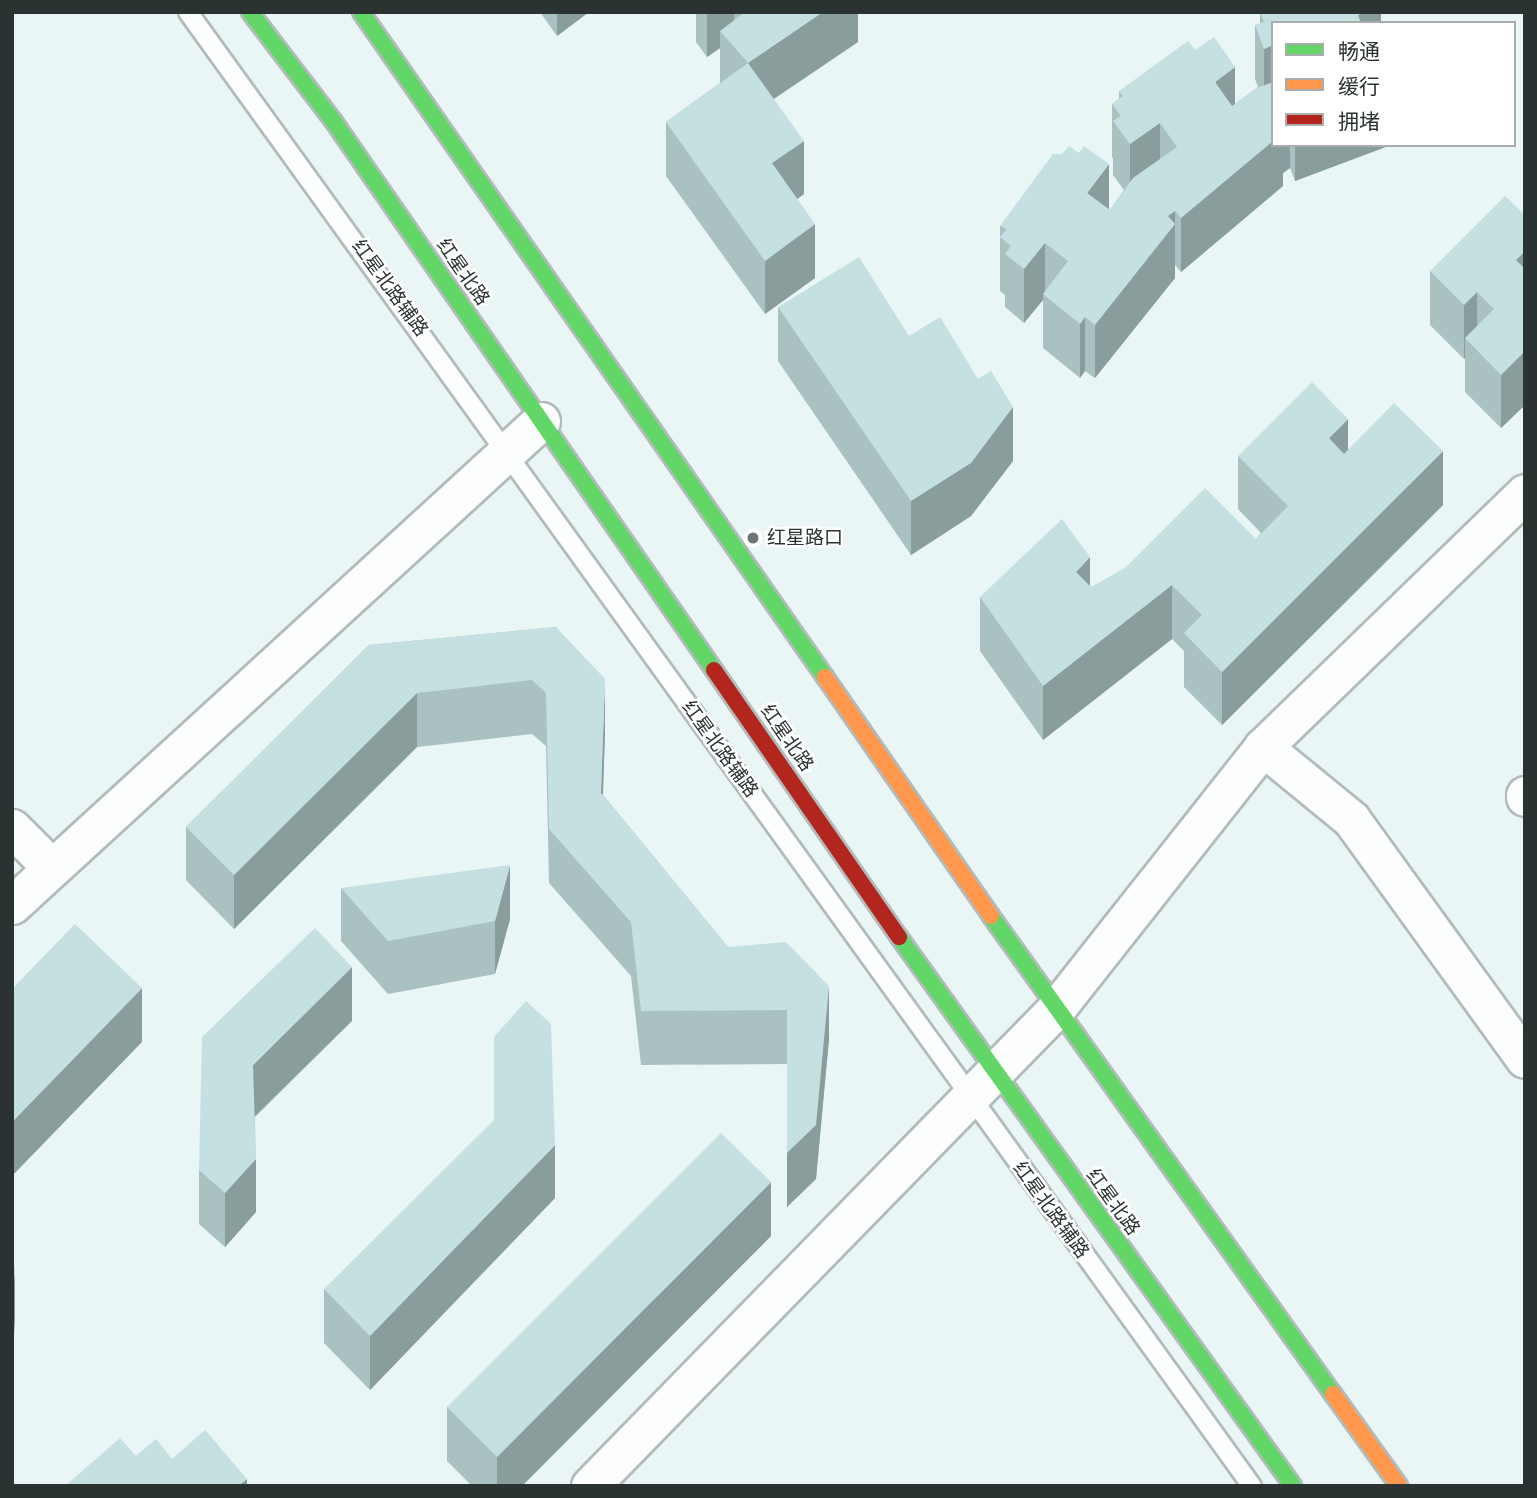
<!DOCTYPE html>
<meta charset="utf-8">
<style>
body{margin:0}
#map{position:relative;width:1537px;height:1498px;overflow:hidden;background:#eaf5f5;font-family:"Work Sans","Noto Sans SC",sans-serif}
div>[style]{position:absolute}
.roads{filter:drop-shadow(2px 0 #b2bbbb) drop-shadow(-2px 0 #b2bbbb) drop-shadow(0 2px #b2bbbb) drop-shadow(0 -2px #b2bbbb)}
.lane>*{height:18px;margin:-9px;padding:0 9px;transform-origin:9px;border-radius:9px;background:#fcfefe}
.street>*{height:37px;margin:-18.5px;padding:0 18.5px;transform-origin:18.5px;border-radius:18.5px;background:#fcfefe}
.fast>*{height:16px;margin:-8px;padding:0 8px;transform-origin:8px;border-radius:8px;background:#63d668}
.slow>*{height:16px;margin:-8px;padding:0 8px;transform-origin:8px;border-radius:8px;background:#ff974d}
.jam>*{height:16px;margin:-8px;padding:0 8px;transform-origin:8px;border-radius:8px;background:#b3261e}
.wall>*{inset:0;background:#a9c1c1}
.shaded-wall>*{inset:0;background:#899d9d}
.building>*{inset:0;background:#c4e0e0}
.dots>*{width:19px;height:19px;translate:-50% -50%;box-sizing:border-box;border:4px solid #fff;border-radius:50%}
span{translate:-50% -50%;white-space:nowrap;text-align:center;line-height:1.15;-webkit-text-stroke:5px #fff;paint-order:stroke}
.street-label{font-size:19px;color:#2a3232}
.poi-label{font-size:19px;color:#2a3232}
.left{translate:0 -50%;text-align:left}
.frame{position:absolute;inset:0;border:14px solid #2a3232;pointer-events:none}
.legend{position:absolute;left:1271px;top:21px;width:245px;height:126px;box-sizing:border-box;background:#fff;border:2px solid #aaadad;margin:0;padding:9px 12px;list-style:none;font-size:21px;color:#2a3232}
.legend li{display:flex;align-items:center;gap:14px;height:35px}
.legend b{width:35px;border:2px solid #aaadad}
</style>
<div id="map">
<div class="roads">
<div class="lane">
<i style="left:188px;top:12px;width:1818px;rotate:54.18deg"></i>
</div>
<div class="street">
<i style="left:1263px;top:747px;width:114px;rotate:39.3deg"></i>
<i style="left:1351px;top:819px;width:296px;rotate:54.1deg"></i>
<i style="left:1525px;top:795px;width:2px;rotate:90deg"></i>
<i style="left:12px;top:828px;width:55px;rotate:45deg"></i>
<i style="left:12px;top:905px;width:717px;rotate:-42.46deg"></i>
<i style="left:590px;top:1486px;width:667px;rotate:-45.67deg"></i>
<i style="left:1056px;top:1009px;width:334px;rotate:-51.7deg"></i>
<i style="left:1263px;top:747px;width:365px;rotate:-44.1deg"></i>
</div>
<div class="fast">
<i style="left:250px;top:12px;width:138px;rotate:52.6deg"></i>
<i style="left:334px;top:122px;width:667px;rotate:55.26deg"></i>
<i style="left:361px;top:12px;width:811px;rotate:55.09deg"></i>
<i style="left:991px;top:916px;width:588px;rotate:54.42deg"></i>
<i style="left:899px;top:937px;width:676px;rotate:54.33deg"></i>
</div>
<div class="slow">
<i style="left:825px;top:677px;width:291px;rotate:55.2deg"></i>
<i style="left:1333px;top:1394px;width:113px;rotate:54.3deg"></i>
</div>
<div class="jam">
<i style="left:714px;top:670px;width:325px;rotate:55.3deg"></i>
</div>
</div>
<div class="wall">
<i style="clip-path:polygon(540px 12px,589px 12px,557px 36px)"></i>
<i style="clip-path:polygon(696px 12px,858px 12px,858px 42px,774px 99px,804px 194px,797px 199px,815px 278px,765px 314px,666px 176px,666px 122px,720px 83px,720px 48px,707px 57px,696px 42px)"></i>
<i style="clip-path:polygon(1260px 12px,1381px 12px,1381px 23px,1273px 23px,1273px 145px,1391px 145px,1295px 181px,1290px 168px,1283px 173px,1283px 186px,1181px 272px,1175px 265px,1175px 278px,1095px 378px,1085px 371px,1080px 378px,1043px 348px,1043px 300px,1024px 323px,1005px 307px,1005px 295px,1000px 291px,1000px 226px,1109px 209px,1110px 210px,1124px 190px,1113px 175px,1113px 159px,1112px 157px,1112px 104px,1119px 99px,1119px 91px,1235px 104px,1258px 87px,1255px 79px,1255px 25px,1260px 24px)"></i>
<i style="clip-path:polygon(1525px 215px,1525px 405px,1501px 428px,1465px 392px,1465px 358px,1464px 359px,1430px 325px,1430px 271px)"></i>
<i style="clip-path:polygon(778px 307px,909px 336px,1013px 461px,971px 516px,911px 555px,778px 361px)"></i>
<i style="clip-path:polygon(1348px 449px,1443px 505px,1222px 725px,1184px 687px,1184px 651px,1172px 639px,1043px 740px,980px 651px,980px 597px,1091px 587px,1256px 539px,1261px 533px,1238px 509px,1238px 456px)"></i>
<i style="clip-path:polygon(556px 627px,605px 733px,603px 795px,728px 947px,829px 1039px,816px 1179px,787px 1207px,787px 1064px,641px 1065px,631px 976px,549px 883px,546px 746px,532px 734px,417px 747px,234px 929px,186px 880px,186px 827px,369px 645px)"></i>
<i style="clip-path:polygon(341px 888px,510px 919px,495px 974px,388px 994px,341px 941px)"></i>
<i style="clip-path:polygon(352px 1021px,255px 1117px,256px 1212px,225px 1247px,199px 1224px,199px 1170px)"></i>
<i style="clip-path:polygon(555px 1198px,370px 1390px,324px 1343px,324px 1289px)"></i>
<i style="clip-path:polygon(771px 1236px,522px 1486px,472px 1486px,447px 1461px,447px 1407px)"></i>
</div>
<div class="shaded-wall">
<i style="clip-path:polygon(557px 12px,589px 12px,557px 36px)"></i>
<i style="clip-path:polygon(707px 12px,734px 12px,734px 37px,720px 31px,720px 48px,707px 57px)"></i>
<i style="clip-path:polygon(823px 12px,858px 12px,858px 42px,748px 116px,748px 63px)"></i>
<i style="clip-path:polygon(1365px 12px,1381px 12px,1381px 23px,1358px 23px,1358px 15px)"></i>
<i style="clip-path:polygon(1273px 45px,1273px 99px,1264px 102px,1264px 49px)"></i>
<i style="clip-path:polygon(1235px 67px,1235px 120px,1215px 82px)"></i>
<i style="clip-path:polygon(1160px 123px,1160px 177px,1130px 198px,1130px 144px)"></i>
<i style="clip-path:polygon(804px 141px,804px 194px,772px 217px,772px 163px)"></i>
<i style="clip-path:polygon(1273px 141px,1273px 145px,1290px 145px,1290px 168px,1283px 173px,1283px 186px,1181px 272px,1181px 218px)"></i>
<i style="clip-path:polygon(1295px 145px,1391px 145px,1295px 181px)"></i>
<i style="clip-path:polygon(1109px 164px,1109px 218px,1087px 193px)"></i>
<i style="clip-path:polygon(1175px 211px,1175px 278px,1095px 378px,1095px 325px,1168px 216px)"></i>
<i style="clip-path:polygon(815px 224px,815px 278px,765px 314px,765px 261px)"></i>
<i style="clip-path:polygon(1045px 243px,1045px 296px,1043px 294px,1043px 300px,1024px 323px,1024px 269px)"></i>
<i style="clip-path:polygon(1525px 251px,1525px 304px,1516px 260px)"></i>
<i style="clip-path:polygon(1477px 292px,1477px 346px,1465px 338px,1465px 358px,1464px 359px,1464px 305px)"></i>
<i style="clip-path:polygon(1085px 317px,1085px 371px,1080px 378px,1080px 324px)"></i>
<i style="clip-path:polygon(1525px 351px,1525px 405px,1501px 428px,1501px 375px)"></i>
<i style="clip-path:polygon(1013px 407px,1013px 461px,971px 516px,911px 555px,911px 501px)"></i>
<i style="clip-path:polygon(1348px 419px,1348px 472px,1329px 438px)"></i>
<i style="clip-path:polygon(1443px 451px,1443px 505px,1222px 725px,1222px 672px)"></i>
<i style="clip-path:polygon(1090px 557px,1090px 611px,1076px 572px)"></i>
<i style="clip-path:polygon(1172px 585px,1172px 639px,1043px 740px,1043px 686px)"></i>
<i style="clip-path:polygon(605px 679px,605px 733px,601px 846px,601px 793px)"></i>
<i style="clip-path:polygon(417px 693px,417px 747px,234px 929px,234px 875px)"></i>
<i style="clip-path:polygon(510px 865px,510px 919px,495px 974px,495px 921px)"></i>
<i style="clip-path:polygon(352px 967px,352px 1021px,253px 1118px,253px 1065px)"></i>
<i style="clip-path:polygon(829px 986px,829px 1039px,816px 1179px,787px 1207px,787px 1153px)"></i>
<i style="clip-path:polygon(142px 988px,142px 1042px,12px 1176px,12px 1122px)"></i>
<i style="clip-path:polygon(555px 1145px,555px 1198px,370px 1390px,370px 1336px)"></i>
<i style="clip-path:polygon(256px 1159px,256px 1212px,225px 1247px,225px 1193px)"></i>
<i style="clip-path:polygon(771px 1182px,771px 1236px,522px 1486px,497px 1486px,497px 1457px)"></i>
<i style="clip-path:polygon(15px 1267px,15px 1321px,12px 1362px,12px 1308px)"></i>
<i style="clip-path:polygon(247px 1479px,247px 1486px,238px 1486px)"></i>
</div>
<div class="building">
<i style="clip-path:polygon(745px 12px,823px 12px,748px 63px,804px 141px,772px 163px,815px 224px,765px 261px,666px 122px,748px 63px,720px 31px)"></i>
<i style="clip-path:polygon(1260px 12px,1365px 12px,1358px 15px,1361px 23px,1273px 23px,1273px 45px,1264px 49px,1255px 25px,1264px 22px)"></i>
<i style="clip-path:polygon(1214px 37px,1235px 67px,1215px 82px,1232px 106px,1257px 88px,1273px 82px,1273px 141px,1181px 218px,1175px 211px,1168px 216px,1175px 224px,1095px 325px,1085px 317px,1080px 324px,1043px 294px,1068px 261px,1045px 243px,1024px 269px,1005px 254px,1011px 246px,1000px 237px,1007px 229px,1000px 226px,1053px 154px,1062px 154px,1069px 146px,1079px 153px,1084px 146px,1109px 164px,1087px 193px,1110px 210px,1133px 178px,1177px 147px,1160px 123px,1130px 144px,1113px 121px,1121px 116px,1112px 104px,1123px 96px,1119px 91px,1188px 41px,1195px 50px)"></i>
<i style="clip-path:polygon(1505px 196px,1525px 215px,1525px 251px,1516px 260px,1525px 269px,1525px 351px,1501px 375px,1465px 338px,1494px 309px,1477px 292px,1464px 305px,1430px 271px)"></i>
<i style="clip-path:polygon(859px 257px,909px 336px,940px 317px,978px 379px,991px 371px,1013px 407px,971px 463px,911px 501px,778px 307px)"></i>
<i style="clip-path:polygon(1312px 382px,1348px 419px,1329px 438px,1344px 454px,1394px 403px,1443px 451px,1222px 672px,1184px 633px,1202px 615px,1172px 585px,1043px 686px,980px 597px,1062px 519px,1090px 557px,1076px 572px,1091px 587px,1125px 568px,1205px 488px,1256px 539px,1288px 506px,1238px 456px)"></i>
<i style="clip-path:polygon(556px 627px,605px 679px,601px 793px,728px 947px,786px 942px,829px 986px,816px 1125px,787px 1153px,787px 1010px,641px 1011px,631px 922px,549px 829px,546px 693px,532px 680px,417px 693px,234px 875px,186px 827px,369px 645px)"></i>
<i style="clip-path:polygon(510px 865px,495px 921px,388px 941px,341px 888px)"></i>
<i style="clip-path:polygon(75px 924px,142px 988px,12px 1122px,12px 989px)"></i>
<i style="clip-path:polygon(315px 928px,352px 967px,253px 1065px,256px 1159px,225px 1193px,199px 1170px,202px 1037px)"></i>
<i style="clip-path:polygon(526px 1001px,551px 1024px,555px 1145px,370px 1336px,324px 1289px,494px 1120px,494px 1037px)"></i>
<i style="clip-path:polygon(721px 1133px,771px 1182px,497px 1457px,447px 1407px)"></i>
<i style="clip-path:polygon(12px 1264px,15px 1267px,12px 1308px)"></i>
<i style="clip-path:polygon(205px 1430px,247px 1479px,238px 1486px,65px 1486px,120px 1438px,136px 1456px,156px 1439px,172px 1459px)"></i>
</div>
<div class="dots">
<i style="left:753px;top:538px;background:#6d7676"></i>
</div>
<div class="street-label">
<span style="left:463px;top:272px;rotate:55deg">红星北路</span>
<span style="left:390px;top:288px;rotate:54deg">红星北路辅路</span>
<span style="left:787px;top:738px;rotate:55deg">红星北路</span>
<span style="left:720px;top:749px;rotate:54deg">红星北路辅路</span>
<span style="left:1113px;top:1202px;rotate:54deg">红星北路</span>
<span style="left:1051px;top:1210px;rotate:54deg">红星北路辅路</span>
</div>
<div class="poi-label">
<span class="left" style="left:767px;top:538px">红星路口</span>
</div>
<div class="frame"></div>
<ul class="legend">
<li><b style="height:9px;background:#63d668"></b>畅通</li>
<li><b style="height:9px;background:#ff974d"></b>缓行</li>
<li><b style="height:9px;background:#b3261e"></b>拥堵</li>
</ul>
</div>
